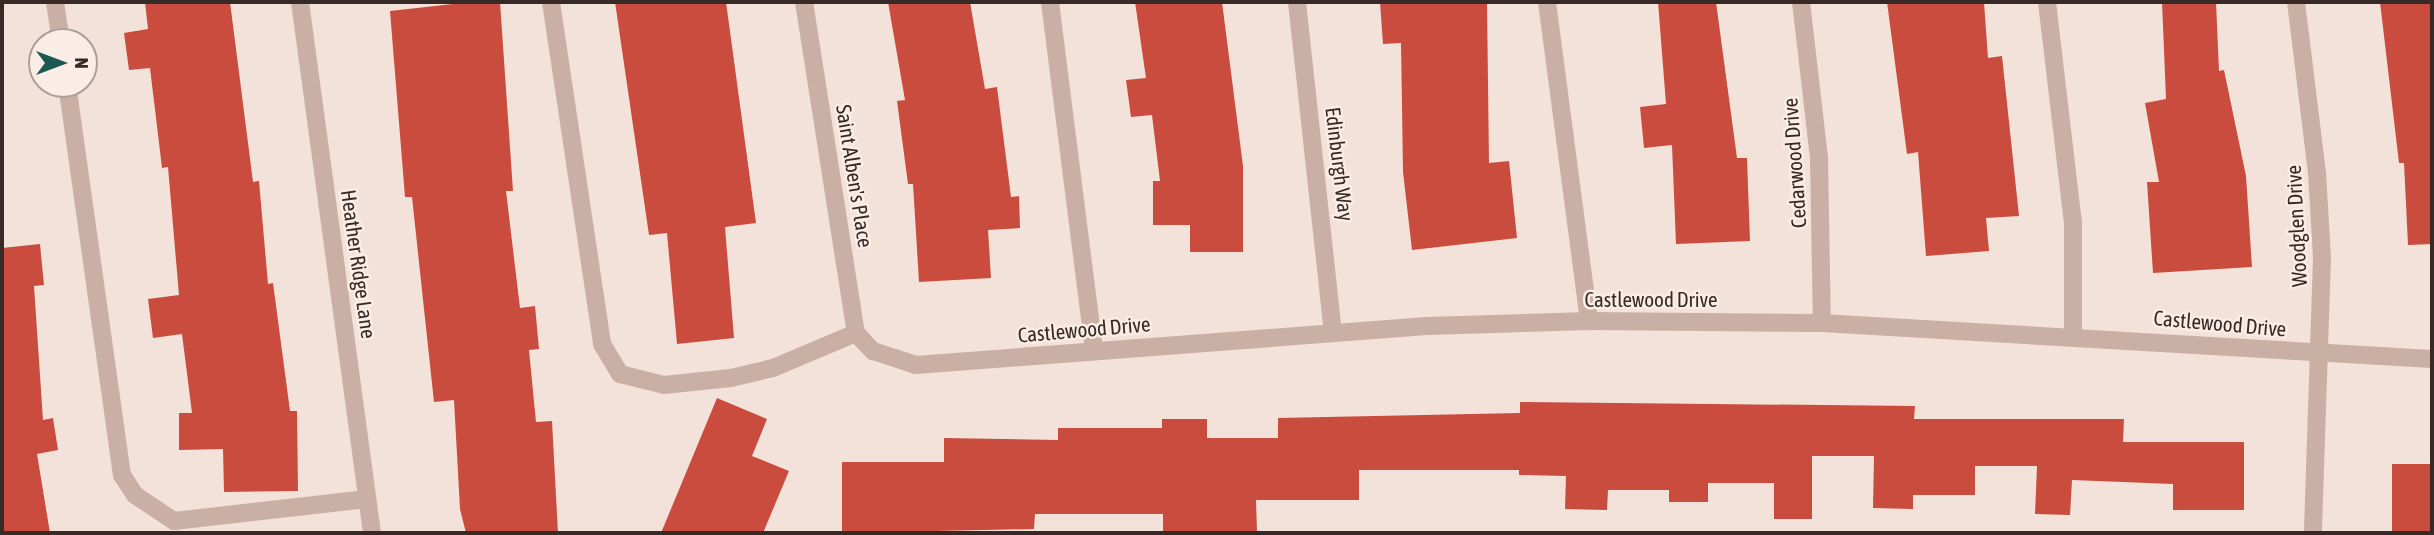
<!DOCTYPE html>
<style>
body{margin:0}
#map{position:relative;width:2434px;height:535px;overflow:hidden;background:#f2e2d9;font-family:"Asap Condensed",sans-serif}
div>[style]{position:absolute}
.building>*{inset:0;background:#ca4c3f}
.service>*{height:18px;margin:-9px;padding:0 9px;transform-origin:9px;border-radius:9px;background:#cab0a4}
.minor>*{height:18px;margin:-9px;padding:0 9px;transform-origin:9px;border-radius:9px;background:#cab0a4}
span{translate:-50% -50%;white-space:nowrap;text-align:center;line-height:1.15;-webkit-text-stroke:5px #faede5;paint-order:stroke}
.street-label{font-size:21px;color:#362926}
.frame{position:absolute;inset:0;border:4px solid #362926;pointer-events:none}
.north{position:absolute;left:28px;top:28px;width:70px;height:70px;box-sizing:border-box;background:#faede5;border:2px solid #ac9f99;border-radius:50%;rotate:90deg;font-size:19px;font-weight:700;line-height:28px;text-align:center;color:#362926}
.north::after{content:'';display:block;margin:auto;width:24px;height:32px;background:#1b5853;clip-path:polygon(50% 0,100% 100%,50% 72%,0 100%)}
</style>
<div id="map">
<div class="building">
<i style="clip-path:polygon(145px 2px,230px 2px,253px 182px,259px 181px,268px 284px,273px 283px,290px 411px,297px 411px,298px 491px,224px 492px,223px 449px,179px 450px,179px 413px,192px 413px,182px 334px,153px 338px,148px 299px,179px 295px,168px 167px,162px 168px,150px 68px,129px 70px,124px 33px,148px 29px)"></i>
<i style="clip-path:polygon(471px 2px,500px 2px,513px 191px,506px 191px,520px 308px,535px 306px,539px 349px,529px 350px,536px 422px,552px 421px,558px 533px,466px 533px,460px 509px,454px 400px,434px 402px,412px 197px,405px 197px,390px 11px)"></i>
<i style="clip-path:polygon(615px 2px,726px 2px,756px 223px,725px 227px,734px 338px,677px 344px,667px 233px,649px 235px)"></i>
<i style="clip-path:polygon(888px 2px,970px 2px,985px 89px,997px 87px,1011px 197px,1019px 196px,1020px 228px,988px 230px,991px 278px,919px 282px,913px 184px,908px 184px,897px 101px,905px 100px)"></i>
<i style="clip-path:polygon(1135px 2px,1222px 2px,1243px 166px,1243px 252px,1190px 252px,1190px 225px,1153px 225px,1153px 181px,1160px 181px,1152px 115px,1131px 117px,1126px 80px,1146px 78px)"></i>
<i style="clip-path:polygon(1380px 2px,1487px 2px,1489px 163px,1509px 161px,1517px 238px,1412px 250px,1403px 172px,1401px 43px,1383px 44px)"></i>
<i style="clip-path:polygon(1658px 2px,1716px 2px,1737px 158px,1747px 158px,1750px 241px,1676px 244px,1672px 145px,1644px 148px,1640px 107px,1666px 104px)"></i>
<i style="clip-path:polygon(1887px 2px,1984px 2px,1988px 58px,2002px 56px,2019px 216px,1986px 218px,1989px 251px,1926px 256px,1918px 152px,1907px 154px)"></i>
<i style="clip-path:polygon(2162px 2px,2216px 2px,2219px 71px,2224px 70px,2246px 176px,2252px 267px,2153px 273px,2147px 182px,2159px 182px,2145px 103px,2166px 99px)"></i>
<i style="clip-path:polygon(2380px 2px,2432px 2px,2432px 244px,2408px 245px,2404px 163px,2399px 163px)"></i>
<i style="clip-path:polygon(40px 244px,44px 285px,34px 286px,43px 420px,53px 418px,58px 450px,37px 454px,50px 533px,2px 533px,2px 248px)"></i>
<i style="clip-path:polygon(717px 398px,767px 419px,752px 456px,789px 471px,763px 533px,661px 533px)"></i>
<i style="clip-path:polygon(1520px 402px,1915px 406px,1914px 419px,2124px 419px,2123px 442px,2244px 442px,2244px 510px,2173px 510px,2173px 484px,2072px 480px,2070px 515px,2035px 514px,2037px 466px,1975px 466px,1975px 495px,1913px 495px,1913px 509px,1873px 508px,1874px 456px,1812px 456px,1812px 519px,1774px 519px,1774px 483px,1708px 483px,1708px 502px,1669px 502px,1669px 490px,1608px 490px,1607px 510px,1565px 509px,1566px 476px,1519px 475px,1519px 470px,1359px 470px,1359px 500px,1256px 500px,1257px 531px,1163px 532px,1163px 514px,1035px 514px,1034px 529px,842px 533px,842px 462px,944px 462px,944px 438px,1058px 440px,1058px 428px,1162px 428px,1162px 419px,1207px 419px,1207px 438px,1278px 438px,1278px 418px,1520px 413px)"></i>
<i style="clip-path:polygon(2392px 464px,2432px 464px,2432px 531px,2392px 531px)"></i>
</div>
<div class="service">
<i style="left:55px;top:2px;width:40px;rotate:81.5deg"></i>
<i style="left:551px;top:2px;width:346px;rotate:81.5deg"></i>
<i style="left:602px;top:344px;width:35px;rotate:59deg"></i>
<i style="left:620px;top:374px;width:45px;rotate:14deg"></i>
<i style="left:664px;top:385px;width:67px;rotate:-6deg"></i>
<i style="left:731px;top:378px;width:43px;rotate:-13.4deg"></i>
<i style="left:773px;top:368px;width:90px;rotate:-22.9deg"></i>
<i style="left:1050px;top:2px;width:352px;rotate:82.8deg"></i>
<i style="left:1547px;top:2px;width:322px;rotate:82.5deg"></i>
<i style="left:2047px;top:2px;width:222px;rotate:83.3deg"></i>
<i style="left:2073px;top:222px;width:113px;rotate:90deg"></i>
<i style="left:67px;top:84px;width:395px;rotate:82deg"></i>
<i style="left:122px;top:475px;width:24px;rotate:57deg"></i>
<i style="left:135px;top:495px;width:47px;rotate:33.7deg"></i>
<i style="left:174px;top:521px;width:194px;rotate:-6.5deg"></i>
</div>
<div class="minor">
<i style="left:300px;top:2px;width:536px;rotate:82.28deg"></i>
<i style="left:804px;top:2px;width:335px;rotate:81.1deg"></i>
<i style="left:856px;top:333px;width:25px;rotate:47deg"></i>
<i style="left:873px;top:351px;width:45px;rotate:18deg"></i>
<i style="left:916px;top:365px;width:512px;rotate:-4.36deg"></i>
<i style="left:1427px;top:326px;width:162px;rotate:-1.8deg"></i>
<i style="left:1589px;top:321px;width:233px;rotate:0.5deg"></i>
<i style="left:1822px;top:323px;width:611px;rotate:3.38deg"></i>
<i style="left:1297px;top:2px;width:332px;rotate:83.8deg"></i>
<i style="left:1801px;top:2px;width:157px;rotate:83.4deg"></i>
<i style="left:1819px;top:158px;width:165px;rotate:89deg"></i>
<i style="left:2296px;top:2px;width:172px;rotate:83deg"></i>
<i style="left:2317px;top:173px;width:85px;rotate:86.6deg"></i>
<i style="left:2322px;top:258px;width:275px;rotate:91.9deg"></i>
</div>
<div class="street-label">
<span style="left:1794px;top:163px;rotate:-94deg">Cedarwood Drive</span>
<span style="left:1340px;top:164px;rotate:83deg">Edinburgh Way</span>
<span style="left:855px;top:176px;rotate:81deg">Saint Alben's Place</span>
<span style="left:2296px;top:226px;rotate:-93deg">Woodglen Drive</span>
<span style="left:359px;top:264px;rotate:82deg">Heather Ridge Lane</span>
<span style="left:1651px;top:299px">Castlewood Drive</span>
<span style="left:2220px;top:323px;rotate:5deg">Castlewood Drive</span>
<span style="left:1084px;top:329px;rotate:-5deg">Castlewood Drive</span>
</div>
<div class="frame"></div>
<div class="north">N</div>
</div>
